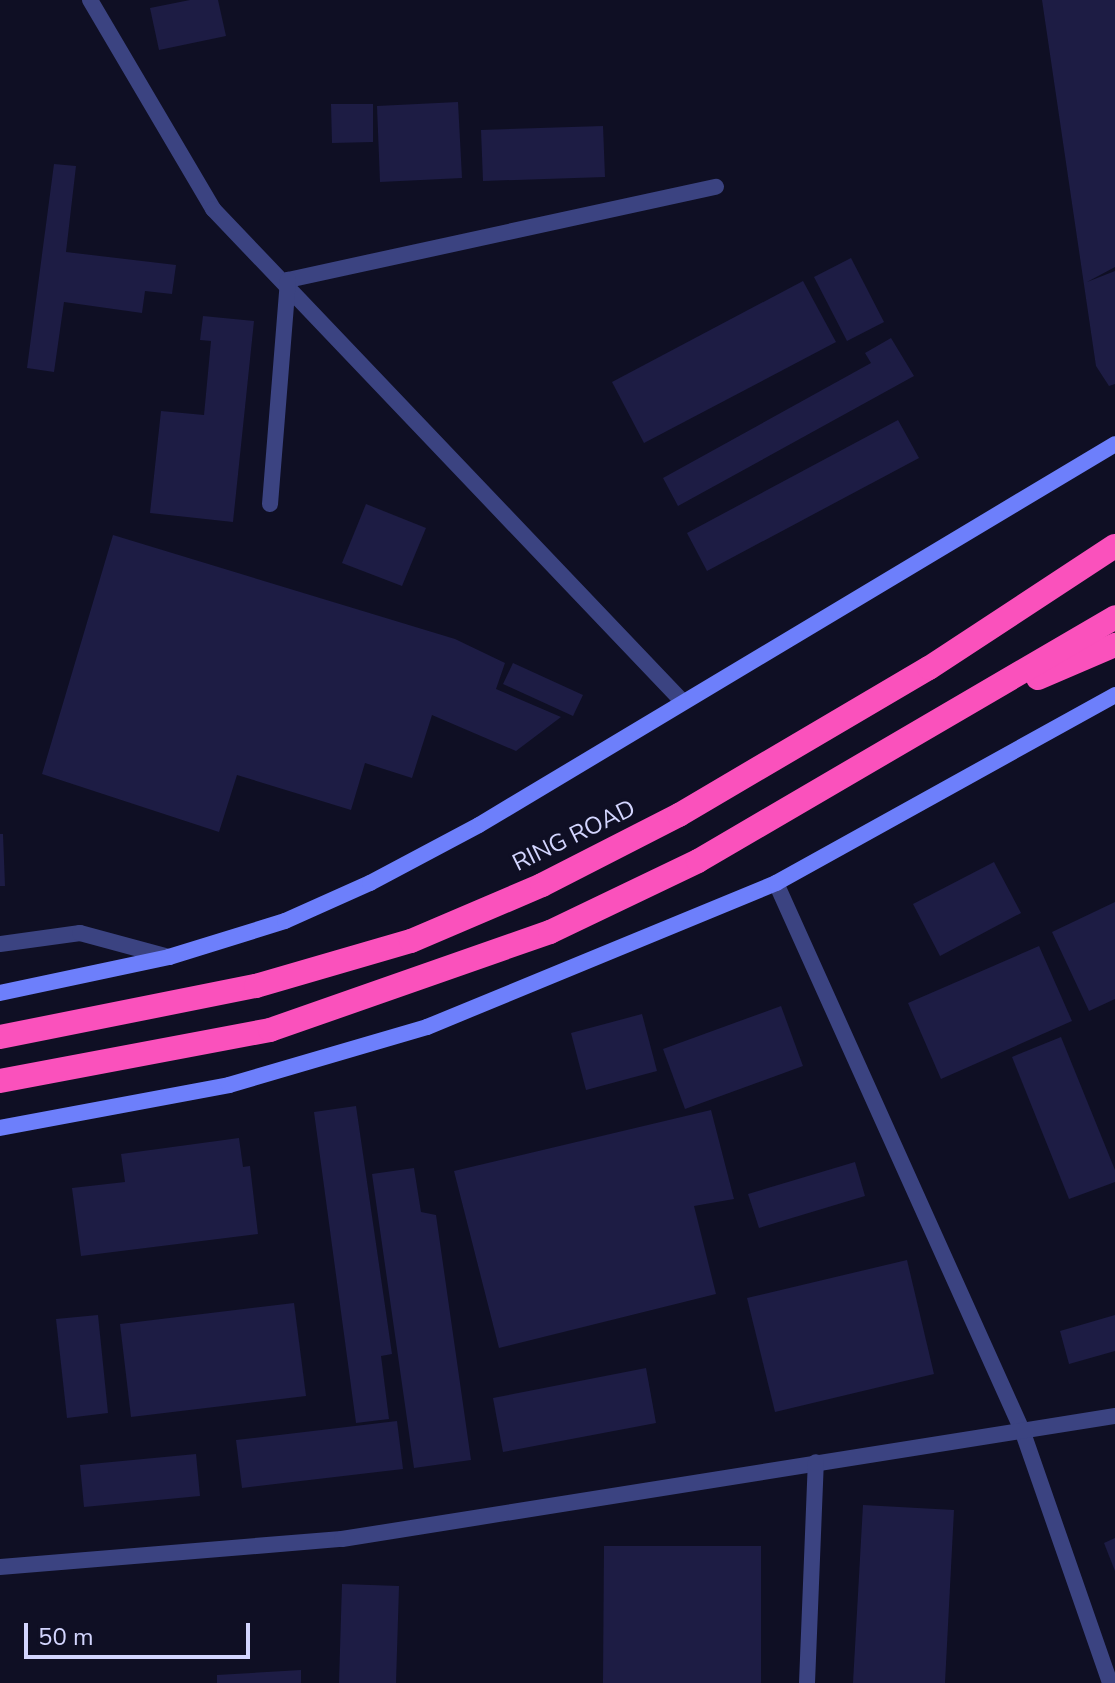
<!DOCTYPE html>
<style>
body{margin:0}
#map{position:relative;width:1115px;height:1683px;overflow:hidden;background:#0f0f24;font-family:"Nunito Sans",sans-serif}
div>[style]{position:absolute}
.building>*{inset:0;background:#1d1c44}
.lane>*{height:16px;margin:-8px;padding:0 8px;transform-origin:8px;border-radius:8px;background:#3b4381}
.street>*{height:16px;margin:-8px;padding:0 8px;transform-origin:8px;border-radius:8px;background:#3b4381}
.secondary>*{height:16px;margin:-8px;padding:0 8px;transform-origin:8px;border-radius:8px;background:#6d7ffb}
.highway>*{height:24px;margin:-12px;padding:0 12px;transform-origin:12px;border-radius:12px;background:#fa51bc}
span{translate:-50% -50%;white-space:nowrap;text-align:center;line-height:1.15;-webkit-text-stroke:6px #0f0f24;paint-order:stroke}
.street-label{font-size:24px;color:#d3d5fe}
.scale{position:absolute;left:24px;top:1623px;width:226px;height:36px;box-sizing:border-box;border:4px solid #d3d5fe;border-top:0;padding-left:10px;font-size:24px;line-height:28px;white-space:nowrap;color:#d3d5fe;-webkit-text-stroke:6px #0f0f24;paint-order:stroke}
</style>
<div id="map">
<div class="building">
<i style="clip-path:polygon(190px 0,218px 0,226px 36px,159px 50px,150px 8px)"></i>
<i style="clip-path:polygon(1042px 0,1115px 0,1115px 267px,1087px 282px,1115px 271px,1115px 384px,1109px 386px,1096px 366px)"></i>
<i style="clip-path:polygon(458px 102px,462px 178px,380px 182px,377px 106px)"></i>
<i style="clip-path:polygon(331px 104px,373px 104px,373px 142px,332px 143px)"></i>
<i style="clip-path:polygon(603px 126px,605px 177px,483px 181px,481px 130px)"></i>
<i style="clip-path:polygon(54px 164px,76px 166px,66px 252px,176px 265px,172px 294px,145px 291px,142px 313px,64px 302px,54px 372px,27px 368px)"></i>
<i style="clip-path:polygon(851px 258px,884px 322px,847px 341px,814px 277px)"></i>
<i style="clip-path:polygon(803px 281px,836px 342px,644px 443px,612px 382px)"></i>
<i style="clip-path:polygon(203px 316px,254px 321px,233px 522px,150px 513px,161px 411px,204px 415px,211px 341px,200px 340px)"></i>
<i style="clip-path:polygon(891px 338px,914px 376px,678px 506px,663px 478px,871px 363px,865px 353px)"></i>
<i style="clip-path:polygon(898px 420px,919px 458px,707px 571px,687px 533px)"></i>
<i style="clip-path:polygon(366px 504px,426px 528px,402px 586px,342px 563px)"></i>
<i style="clip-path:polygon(113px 535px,455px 639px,505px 663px,496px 689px,561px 717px,516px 751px,432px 715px,412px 778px,365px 763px,351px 810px,237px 775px,219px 832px,42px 774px)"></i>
<i style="clip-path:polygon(513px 663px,583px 695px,573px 716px,503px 684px)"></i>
<i style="clip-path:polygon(0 834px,3px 834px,5px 886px,0 886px)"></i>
<i style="clip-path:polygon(994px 862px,1021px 913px,940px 956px,913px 904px)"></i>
<i style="clip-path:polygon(1115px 902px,1115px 999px,1089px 1011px,1052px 932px)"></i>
<i style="clip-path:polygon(1039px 946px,1072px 1021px,941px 1079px,908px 1003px)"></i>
<i style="clip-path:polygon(781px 1006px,803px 1066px,685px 1109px,663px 1049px)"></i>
<i style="clip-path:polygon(642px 1014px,657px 1071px,586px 1090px,571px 1033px)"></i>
<i style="clip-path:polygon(1061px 1037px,1115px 1170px,1115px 1182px,1069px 1199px,1012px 1057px)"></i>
<i style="clip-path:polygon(356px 1106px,392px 1354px,381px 1356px,389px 1419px,356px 1423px,314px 1112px)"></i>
<i style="clip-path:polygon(711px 1110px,734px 1199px,694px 1206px,716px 1294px,499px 1348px,454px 1171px)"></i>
<i style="clip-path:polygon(239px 1138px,243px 1167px,250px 1166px,258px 1234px,81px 1256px,72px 1188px,125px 1182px,121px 1154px)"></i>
<i style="clip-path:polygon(855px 1162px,865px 1196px,759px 1228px,748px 1194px)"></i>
<i style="clip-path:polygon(414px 1168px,421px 1212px,436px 1215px,471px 1460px,414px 1468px,372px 1174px)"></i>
<i style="clip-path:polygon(907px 1260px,934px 1374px,775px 1412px,747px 1298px)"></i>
<i style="clip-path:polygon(294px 1303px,306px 1396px,131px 1417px,120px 1324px)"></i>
<i style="clip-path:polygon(98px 1315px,108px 1413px,67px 1418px,56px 1319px)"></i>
<i style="clip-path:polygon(1115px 1315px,1115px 1351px,1069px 1364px,1060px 1331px)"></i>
<i style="clip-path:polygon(646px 1368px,656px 1423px,503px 1452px,493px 1398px)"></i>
<i style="clip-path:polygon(397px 1421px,403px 1469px,242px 1488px,236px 1440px)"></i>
<i style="clip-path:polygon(196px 1454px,200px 1496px,84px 1507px,80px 1465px)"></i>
<i style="clip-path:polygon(863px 1505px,954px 1510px,945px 1683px,853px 1683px)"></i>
<i style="clip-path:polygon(1115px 1538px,1115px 1571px,1104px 1543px)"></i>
<i style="clip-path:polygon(604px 1546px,761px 1546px,761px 1683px,603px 1683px)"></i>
<i style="clip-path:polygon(342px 1584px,399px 1586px,396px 1683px,339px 1683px)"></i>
<i style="clip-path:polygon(301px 1670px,301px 1683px,217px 1683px,217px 1675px)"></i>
</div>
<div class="lane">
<i style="left:90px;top:0;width:243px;rotate:59.5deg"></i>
<i style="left:213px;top:209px;width:680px;rotate:46.37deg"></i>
<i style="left:288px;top:280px;width:438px;rotate:-12.3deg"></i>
<i style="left:270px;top:504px;width:225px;rotate:-85.4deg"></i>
</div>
<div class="street">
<i style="left:776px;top:883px;width:600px;rotate:65.79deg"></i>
<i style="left:1022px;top:1430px;width:268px;rotate:70.8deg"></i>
<i style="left:0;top:944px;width:81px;rotate:-7.8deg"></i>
<i style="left:80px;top:933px;width:92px;rotate:15.1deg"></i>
<i style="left:0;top:1567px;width:343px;rotate:-4.7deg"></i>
<i style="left:342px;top:1539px;width:783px;rotate:-9.04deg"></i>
<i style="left:807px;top:1683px;width:221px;rotate:-87.7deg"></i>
</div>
<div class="secondary">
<i style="left:0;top:993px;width:173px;rotate:-12deg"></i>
<i style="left:169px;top:957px;width:121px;rotate:-17.2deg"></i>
<i style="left:285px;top:921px;width:93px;rotate:-24.1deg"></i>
<i style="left:370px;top:883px;width:123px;rotate:-28deg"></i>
<i style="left:479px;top:825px;width:741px;rotate:-30.92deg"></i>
<i style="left:0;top:1128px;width:233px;rotate:-10.6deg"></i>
<i style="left:229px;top:1085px;width:206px;rotate:-16.3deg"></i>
<i style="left:427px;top:1027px;width:378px;rotate:-22.4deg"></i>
<i style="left:776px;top:883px;width:388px;rotate:-29deg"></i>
</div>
<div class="highway">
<i style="left:1038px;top:678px;width:84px;rotate:-23.2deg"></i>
<i style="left:0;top:1037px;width:261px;rotate:-11.3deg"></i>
<i style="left:256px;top:986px;width:161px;rotate:-16.2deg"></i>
<i style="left:411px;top:941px;width:142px;rotate:-23.1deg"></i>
<i style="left:542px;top:885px;width:154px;rotate:-27.1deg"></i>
<i style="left:679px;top:815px;width:290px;rotate:-30.5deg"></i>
<i style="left:929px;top:668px;width:222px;rotate:-33.3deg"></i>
<i style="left:0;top:1081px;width:275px;rotate:-10.7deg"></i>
<i style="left:270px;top:1030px;width:297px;rotate:-19.3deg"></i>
<i style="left:550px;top:932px;width:164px;rotate:-25.6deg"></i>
<i style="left:698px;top:861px;width:483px;rotate:-30.3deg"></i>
</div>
<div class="street-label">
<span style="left:574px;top:836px;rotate:-26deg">RING ROAD</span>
</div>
<div class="scale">50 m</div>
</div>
